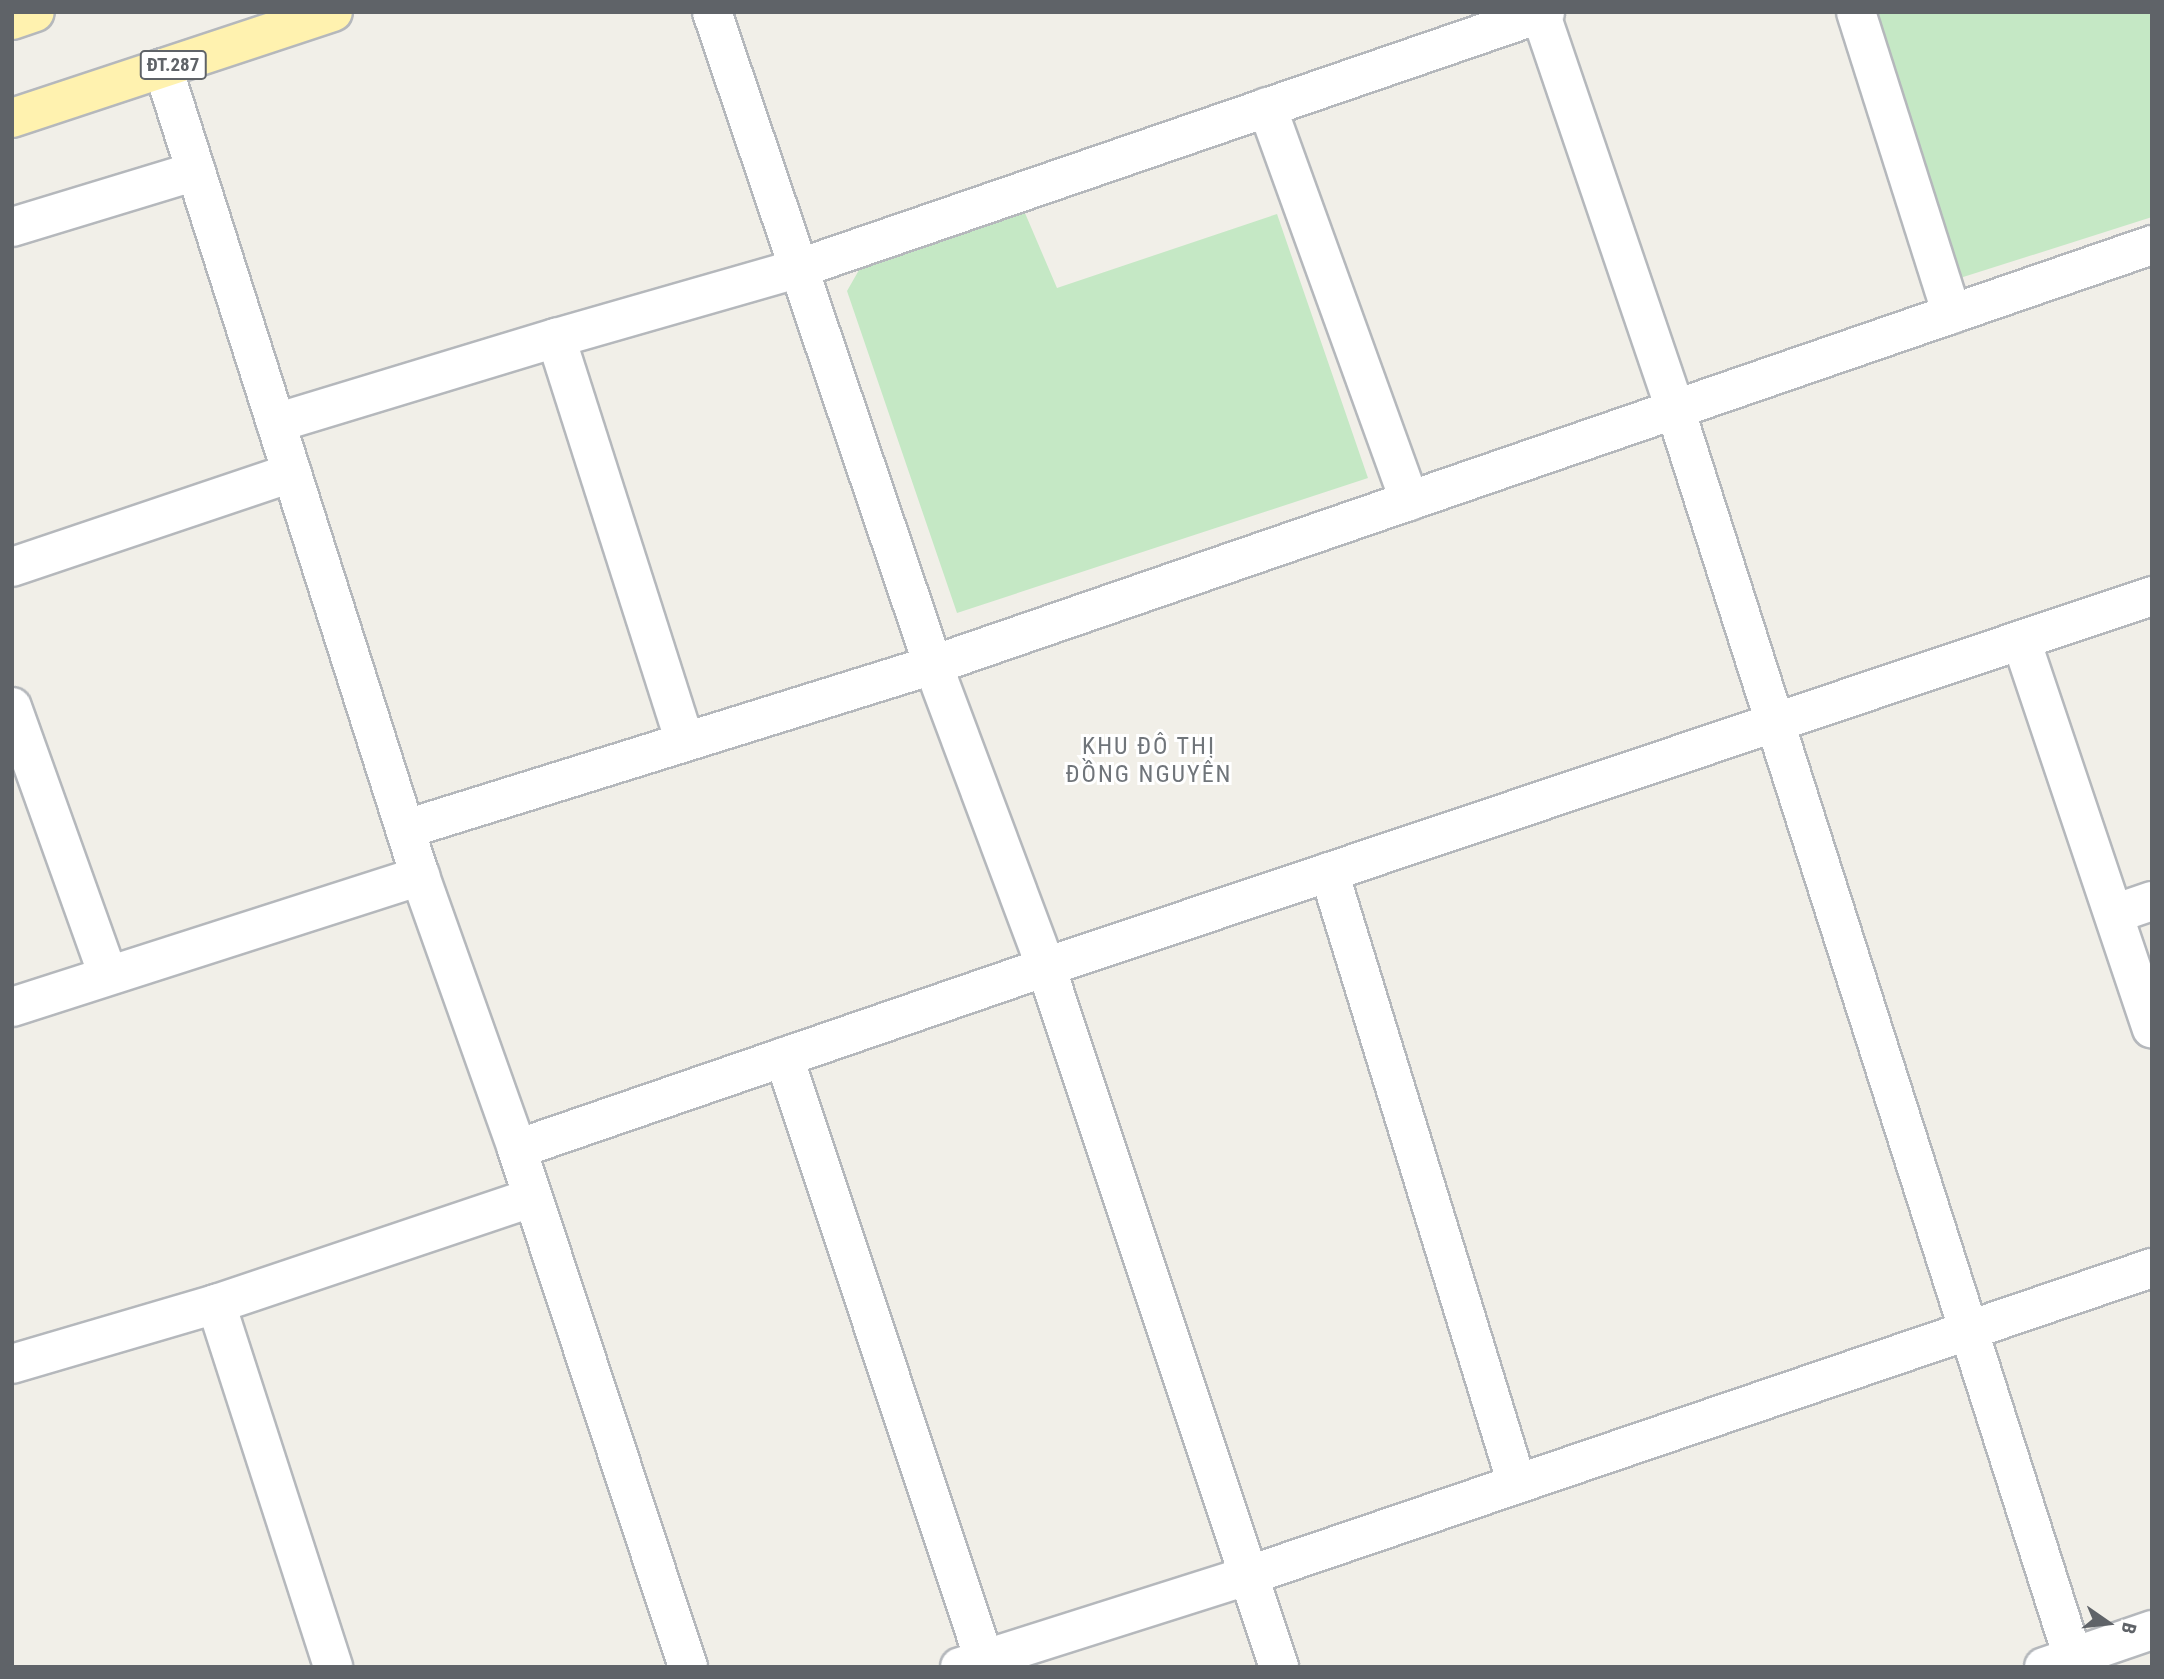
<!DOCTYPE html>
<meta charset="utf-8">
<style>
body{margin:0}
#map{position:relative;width:2164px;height:1679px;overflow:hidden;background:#f1efe8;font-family:"Roboto Condensed",sans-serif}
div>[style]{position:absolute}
.green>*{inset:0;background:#c5e8c5}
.roads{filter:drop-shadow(2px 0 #b5b8bc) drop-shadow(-2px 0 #b5b8bc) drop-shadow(0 2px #b5b8bc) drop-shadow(0 -2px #b5b8bc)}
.minor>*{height:38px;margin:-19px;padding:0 19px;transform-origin:19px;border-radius:19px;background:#fff}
.major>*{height:38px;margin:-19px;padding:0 19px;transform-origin:19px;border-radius:19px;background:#fff2af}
span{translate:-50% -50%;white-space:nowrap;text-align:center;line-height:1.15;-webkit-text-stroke:6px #fff;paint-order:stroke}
.shield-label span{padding:2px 5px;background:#fff;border:2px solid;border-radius:5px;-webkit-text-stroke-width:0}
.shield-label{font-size:19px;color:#5f6368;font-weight:700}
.quarter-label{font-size:24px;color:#70757a;letter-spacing:2px}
.frame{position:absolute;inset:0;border:14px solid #5f6368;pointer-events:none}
.north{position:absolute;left:2073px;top:1588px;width:70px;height:70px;-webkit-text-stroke:5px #fff;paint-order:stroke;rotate:104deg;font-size:19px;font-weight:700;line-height:28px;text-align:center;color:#5f6368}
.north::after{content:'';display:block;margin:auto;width:24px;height:32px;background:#5f6368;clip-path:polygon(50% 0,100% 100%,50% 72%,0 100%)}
</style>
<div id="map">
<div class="green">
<i style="clip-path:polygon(1878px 12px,2152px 12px,2152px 217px,1960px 278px)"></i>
<i style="clip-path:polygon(1019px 199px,1057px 288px,1277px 214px,1368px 478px,957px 613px,847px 291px,867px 256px)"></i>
</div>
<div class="roads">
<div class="minor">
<i style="left:712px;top:12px;width:689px;rotate:71.3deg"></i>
<i style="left:933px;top:665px;width:322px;rotate:69.5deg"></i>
<i style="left:1046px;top:967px;width:738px;rotate:71.59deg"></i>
<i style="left:1540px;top:12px;width:419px;rotate:71.2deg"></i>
<i style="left:1675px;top:409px;width:1320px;rotate:72.32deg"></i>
<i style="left:1856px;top:12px;width:317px;rotate:72.4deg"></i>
<i style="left:163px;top:68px;width:848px;rotate:72.36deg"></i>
<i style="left:420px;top:876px;width:290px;rotate:70.4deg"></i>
<i style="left:517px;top:1149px;width:545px;rotate:71.73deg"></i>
<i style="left:1267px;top:107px;width:419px;rotate:70.1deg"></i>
<i style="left:12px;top:227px;width:192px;rotate:-16.9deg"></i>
<i style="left:556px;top:338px;width:423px;rotate:72.3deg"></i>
<i style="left:276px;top:423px;width:293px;rotate:-16.9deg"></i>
<i style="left:556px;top:338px;width:251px;rotate:-16deg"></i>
<i style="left:797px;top:269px;width:791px;rotate:-18.96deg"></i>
<i style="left:12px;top:567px;width:295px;rotate:-18.6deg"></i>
<i style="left:2021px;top:640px;width:410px;rotate:71.4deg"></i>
<i style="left:12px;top:707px;width:285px;rotate:70.3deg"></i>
<i style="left:406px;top:829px;width:552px;rotate:-17.29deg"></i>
<i style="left:933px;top:665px;width:1289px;rotate:-19.01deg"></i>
<i style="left:1329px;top:872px;width:640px;rotate:72.92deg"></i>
<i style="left:2114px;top:914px;width:40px;rotate:-18.9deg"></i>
<i style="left:12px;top:1007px;width:429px;rotate:-17.8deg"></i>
<i style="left:784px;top:1057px;width:634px;rotate:71.62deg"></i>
<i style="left:517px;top:1149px;width:559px;rotate:-18.99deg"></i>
<i style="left:1046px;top:967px;width:1167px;rotate:-18.54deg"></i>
<i style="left:216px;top:1304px;width:381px;rotate:72.1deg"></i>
<i style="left:12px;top:1364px;width:213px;rotate:-16.4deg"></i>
<i style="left:216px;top:1304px;width:332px;rotate:-18.6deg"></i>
<i style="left:960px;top:1667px;width:301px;rotate:-17.6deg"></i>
<i style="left:1247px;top:1576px;width:956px;rotate:-18.8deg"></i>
<i style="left:2044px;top:1667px;width:114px;rotate:-18.9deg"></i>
</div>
<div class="major">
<i style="left:12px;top:20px;width:24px;rotate:-19deg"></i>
<i style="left:12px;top:118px;width:338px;rotate:-18.3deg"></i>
</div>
</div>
<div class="shield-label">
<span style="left:173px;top:65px">ĐT.287</span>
</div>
<div class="quarter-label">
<span style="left:1149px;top:761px">KHU ĐÔ THỊ<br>ĐỒNG NGUYÊN</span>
</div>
<div class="frame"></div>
<div class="north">B</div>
</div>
